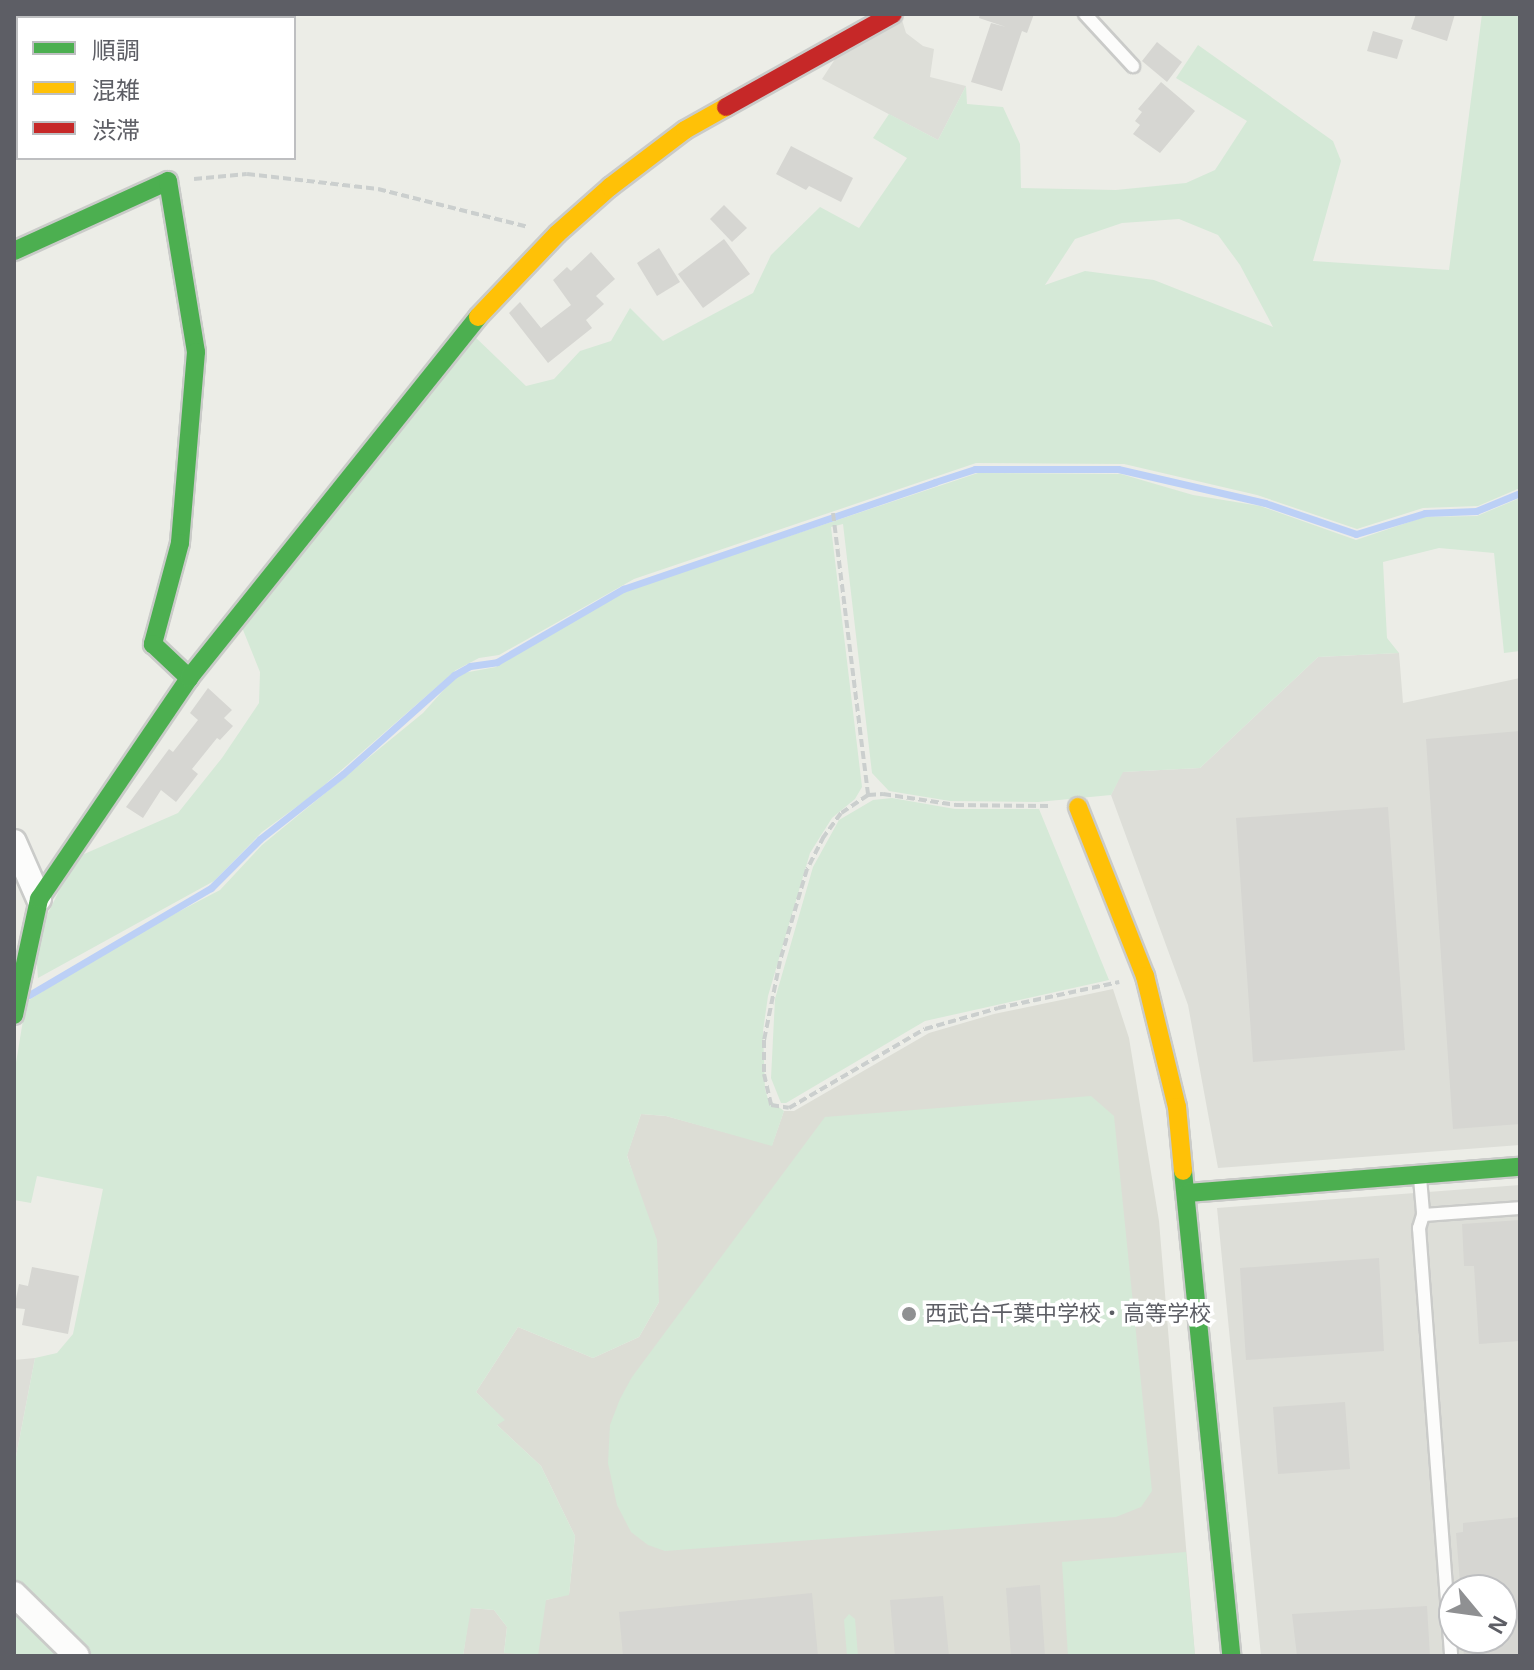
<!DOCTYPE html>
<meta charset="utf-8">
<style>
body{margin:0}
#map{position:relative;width:1534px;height:1670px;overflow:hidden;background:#ecede7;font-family:Helvetica,"Noto Sans JP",sans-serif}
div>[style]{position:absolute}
.industrial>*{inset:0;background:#ddded8}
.education>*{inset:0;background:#dcddd5}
.green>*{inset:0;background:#d5e9d7}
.stream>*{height:7px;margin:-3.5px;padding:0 3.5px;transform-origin:3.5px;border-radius:3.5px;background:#bcd0f6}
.building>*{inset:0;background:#d6d6d2}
.path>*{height:4px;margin-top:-2px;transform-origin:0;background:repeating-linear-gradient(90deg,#cbcfce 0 8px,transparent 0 12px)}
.roads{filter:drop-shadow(2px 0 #cacbc9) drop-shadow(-2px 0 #cacbc9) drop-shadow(0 2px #cacbc9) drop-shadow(0 -2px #cacbc9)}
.lane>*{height:12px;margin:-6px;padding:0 6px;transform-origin:6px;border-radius:6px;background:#fcfcfb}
.street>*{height:24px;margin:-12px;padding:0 12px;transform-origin:12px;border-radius:12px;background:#fcfcfb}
.fast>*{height:18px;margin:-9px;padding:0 9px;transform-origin:9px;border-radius:9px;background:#4caf50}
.slow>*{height:18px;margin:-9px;padding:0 9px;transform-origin:9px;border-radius:9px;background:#ffc107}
.jam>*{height:18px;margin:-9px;padding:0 9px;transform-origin:9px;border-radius:9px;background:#c62828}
.dots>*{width:22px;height:22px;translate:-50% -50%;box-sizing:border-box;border:4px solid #fff;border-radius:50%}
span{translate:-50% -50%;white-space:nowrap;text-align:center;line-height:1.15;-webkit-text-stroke:7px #fff;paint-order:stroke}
.poi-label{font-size:22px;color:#5d5e65}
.left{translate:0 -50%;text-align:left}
.frame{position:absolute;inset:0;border:16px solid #5d5e65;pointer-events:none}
.legend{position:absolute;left:16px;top:16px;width:280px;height:144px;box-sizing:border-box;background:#fff;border:2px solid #bebfc1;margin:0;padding:10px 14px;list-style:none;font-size:24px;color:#5d5e65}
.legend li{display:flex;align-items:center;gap:16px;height:40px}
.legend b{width:40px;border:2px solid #bebfc1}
.north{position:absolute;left:1438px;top:1574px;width:80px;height:80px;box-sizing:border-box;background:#fff;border:2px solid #bebfc1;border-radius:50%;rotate:119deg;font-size:22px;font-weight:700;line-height:32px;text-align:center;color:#5d5e65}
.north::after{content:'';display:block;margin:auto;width:28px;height:36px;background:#8f9092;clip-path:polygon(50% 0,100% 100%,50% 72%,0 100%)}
</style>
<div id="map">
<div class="industrial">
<i style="clip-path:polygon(902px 20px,906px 33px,923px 46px,934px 49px,930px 77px,966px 86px,938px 140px,822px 79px,837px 56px)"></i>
<i style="clip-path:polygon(1399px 653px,1403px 703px,1520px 678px,1520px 1145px,1218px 1168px,1188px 1005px,1111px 795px,1122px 772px,1200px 768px,1318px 657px)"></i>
<i style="clip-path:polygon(evenodd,1520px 1185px,1520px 1656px,1261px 1656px,1217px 1208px,1520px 1185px,1454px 1590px,1502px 1590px,1502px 1638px,1454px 1638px,1454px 1590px)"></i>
<i style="clip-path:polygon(35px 1358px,19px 1441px,14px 1467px,14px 1360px)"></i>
</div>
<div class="education">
<i style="clip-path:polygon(1113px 989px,1129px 1038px,1159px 1221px,1195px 1656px,463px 1656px,470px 1608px,494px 1610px,507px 1627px,504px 1653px,546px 1600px,569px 1594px,575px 1536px,541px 1466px,496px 1424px,504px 1420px,476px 1392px,518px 1327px,593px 1358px,639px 1337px,659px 1302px,639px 1194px,627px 1155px,641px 1114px,666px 1116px,772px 1145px,784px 1111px,794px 1111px,929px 1033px,994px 1014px)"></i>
</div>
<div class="green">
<i style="clip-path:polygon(evenodd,1482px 14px,1520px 14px,1520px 488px,1478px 506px,1423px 508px,1357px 529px,1257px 495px,1124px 464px,976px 463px,634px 579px,499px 655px,479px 658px,456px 670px,314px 794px,262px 832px,214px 881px,38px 978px,35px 940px,75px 858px,178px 813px,222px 758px,259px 703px,260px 672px,241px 625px,472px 334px,526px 386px,554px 379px,580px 351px,611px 341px,630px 308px,663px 341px,753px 293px,771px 255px,820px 207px,859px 228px,907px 158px,873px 138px,889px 114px,938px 140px,966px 86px,967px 104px,1003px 107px,1020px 144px,1021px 188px,1116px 190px,1186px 183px,1215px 170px,1247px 121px,1176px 78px,1198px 45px,1333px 141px,1341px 161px,1313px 261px,1449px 270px,1482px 14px,1179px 219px,1218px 235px,1240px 265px,1273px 327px,1154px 280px,1085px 271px,1045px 285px,1075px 239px,1122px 223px,1179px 219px)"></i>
<i style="clip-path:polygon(978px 473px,1121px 474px,1193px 495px,1260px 506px,1356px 540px,1424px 517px,1477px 516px,1520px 498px,1520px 651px,1504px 653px,1494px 553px,1439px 548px,1383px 562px,1387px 638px,1399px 653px,1318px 657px,1200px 768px,1123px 772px,1111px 795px,1038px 802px,950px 801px,889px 791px,872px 773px,843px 524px,831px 527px,862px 787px,855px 799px,832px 818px,810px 853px,768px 996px,763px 1031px,765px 1089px,768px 1099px,784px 1111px,772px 1146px,666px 1116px,641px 1114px,627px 1156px,657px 1240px,659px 1302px,639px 1337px,593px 1358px,518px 1327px,476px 1392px,505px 1420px,497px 1425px,541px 1466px,575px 1536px,569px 1595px,546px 1600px,538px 1656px,504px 1653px,507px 1627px,494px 1610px,471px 1608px,463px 1656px,93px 1656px,14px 1583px,14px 1467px,35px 1358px,57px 1353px,73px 1334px,103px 1189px,37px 1176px,31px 1203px,14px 1200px,14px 1075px,26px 1002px,117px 944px,220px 890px,262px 845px,423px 713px,458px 674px,496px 667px,611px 598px,643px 585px)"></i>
<i style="clip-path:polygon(892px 798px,955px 809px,1039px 809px,1109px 980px,925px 1021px,786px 1103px,781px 1103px,771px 1078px,775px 999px,813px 867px,839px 820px,873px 800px)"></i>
<i style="clip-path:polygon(1091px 1096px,1114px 1116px,1152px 1491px,1141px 1507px,1116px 1517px,665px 1551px,648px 1545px,631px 1532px,617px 1505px,608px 1463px,610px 1425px,620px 1399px,632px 1377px,825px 1117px)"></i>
<i style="clip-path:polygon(1186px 1552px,1195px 1656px,1068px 1656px,1062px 1562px)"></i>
<i style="clip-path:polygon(14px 1612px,58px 1656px,14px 1656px)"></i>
<i style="clip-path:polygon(849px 1614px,855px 1619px,858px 1656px,847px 1656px,844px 1620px)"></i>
</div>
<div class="stream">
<i style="left:29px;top:995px;width:211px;rotate:-30.5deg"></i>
<i style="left:211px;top:888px;width:69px;rotate:-45deg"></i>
<i style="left:260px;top:839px;width:105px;rotate:-38.1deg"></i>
<i style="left:343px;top:774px;width:149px;rotate:-41.7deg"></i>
<i style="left:454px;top:675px;width:18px;rotate:-29deg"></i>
<i style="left:470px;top:666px;width:27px;rotate:-8deg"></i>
<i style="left:497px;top:662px;width:146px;rotate:-30.1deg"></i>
<i style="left:623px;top:589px;width:330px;rotate:-18.9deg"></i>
<i style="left:935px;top:482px;width:42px;rotate:-18deg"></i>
<i style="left:975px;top:469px;width:143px"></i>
<i style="left:1118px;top:469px;width:151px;rotate:13deg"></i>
<i style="left:1265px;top:503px;width:96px;rotate:18.8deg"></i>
<i style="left:1356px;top:534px;width:72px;rotate:-16.9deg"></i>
<i style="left:1425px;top:513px;width:51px;rotate:-2.2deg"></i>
<i style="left:1476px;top:511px;width:48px;rotate:-22.2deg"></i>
</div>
<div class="building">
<i style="clip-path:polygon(980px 14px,1034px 14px,1027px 33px,1022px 31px,1002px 91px,971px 82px,991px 23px,1006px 27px,979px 18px)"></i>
<i style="clip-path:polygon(1416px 14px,1455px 14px,1447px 41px,1411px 29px)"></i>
<i style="clip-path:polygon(1373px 31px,1403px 40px,1397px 59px,1367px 51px)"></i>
<i style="clip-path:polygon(1157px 42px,1182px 62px,1167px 82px,1142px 61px)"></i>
<i style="clip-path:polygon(1161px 82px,1195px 111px,1160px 153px,1133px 134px,1140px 125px,1135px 121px,1142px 112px,1138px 109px)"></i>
<i style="clip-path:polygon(791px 146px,853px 178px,841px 202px,809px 186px,806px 190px,776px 174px)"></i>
<i style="clip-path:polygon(724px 205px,747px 228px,732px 242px,710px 219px)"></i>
<i style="clip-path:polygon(724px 239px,750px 274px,703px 308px,678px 274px)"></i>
<i style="clip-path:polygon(659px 248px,680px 282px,657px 296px,637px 263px)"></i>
<i style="clip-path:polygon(591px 252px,615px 279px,596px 296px,604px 304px,586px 320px,592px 328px,548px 363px,509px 313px,520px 302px,541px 328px,571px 305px,553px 280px,567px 267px,571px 271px)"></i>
<i style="clip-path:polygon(208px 688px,232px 710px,224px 718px,233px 726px,220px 740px,217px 738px,192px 769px,198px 774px,176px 802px,161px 790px,143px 818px,126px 807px,169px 749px,173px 752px,198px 720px,190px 713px)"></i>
<i style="clip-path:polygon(1520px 731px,1520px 1124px,1453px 1129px,1426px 739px)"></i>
<i style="clip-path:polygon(1388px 807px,1405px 1050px,1253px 1062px,1236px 818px)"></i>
<i style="clip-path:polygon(1520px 1220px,1520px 1341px,1479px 1344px,1474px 1266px,1464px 1266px,1462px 1224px)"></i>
<i style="clip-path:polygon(1379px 1258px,1384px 1351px,1246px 1360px,1240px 1268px)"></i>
<i style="clip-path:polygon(32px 1267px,79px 1276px,68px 1334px,22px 1325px,25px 1309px,14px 1308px,19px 1284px,28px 1286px)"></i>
<i style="clip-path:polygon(1345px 1402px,1350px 1469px,1278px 1474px,1273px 1407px)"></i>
<i style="clip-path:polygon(1520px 1517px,1520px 1656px,1464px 1656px,1462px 1638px,1502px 1638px,1502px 1590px,1467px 1590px,1466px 1581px,1460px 1582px,1456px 1533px,1463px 1532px,1463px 1523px)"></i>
<i style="clip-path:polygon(1040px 1585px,1045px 1656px,1011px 1656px,1006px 1588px)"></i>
<i style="clip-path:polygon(812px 1593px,818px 1656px,623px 1656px,619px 1612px)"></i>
<i style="clip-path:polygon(943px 1596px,949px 1656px,895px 1656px,890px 1600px)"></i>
<i style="clip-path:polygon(1427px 1606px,1430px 1656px,1297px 1656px,1292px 1614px)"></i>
</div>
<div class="path">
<i style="left:194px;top:179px;width:53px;rotate:-5.4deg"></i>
<i style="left:247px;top:174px;width:132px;rotate:6.5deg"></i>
<i style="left:378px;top:189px;width:155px;rotate:14.2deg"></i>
<i style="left:833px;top:513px;width:284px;rotate:82.9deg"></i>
<i style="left:868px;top:795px;width:32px;rotate:146deg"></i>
<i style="left:841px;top:813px;width:29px;rotate:126deg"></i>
<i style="left:824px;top:836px;width:37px;rotate:117deg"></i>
<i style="left:807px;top:869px;width:96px;rotate:106.4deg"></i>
<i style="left:780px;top:961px;width:81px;rotate:101.4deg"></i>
<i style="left:764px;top:1040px;width:34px;rotate:90deg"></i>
<i style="left:764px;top:1074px;width:32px;rotate:77deg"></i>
<i style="left:771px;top:1105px;width:18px;rotate:9deg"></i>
<i style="left:789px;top:1108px;width:157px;rotate:-30.2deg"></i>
<i style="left:925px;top:1029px;width:76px;rotate:-16deg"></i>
<i style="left:998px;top:1008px;width:124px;rotate:-12.1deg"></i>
<i style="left:868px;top:795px;width:15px;rotate:-4deg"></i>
<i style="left:883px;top:794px;width:74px;rotate:8.6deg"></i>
<i style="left:956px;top:805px;width:96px;rotate:0.6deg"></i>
</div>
<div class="roads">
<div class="lane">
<i style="left:1085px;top:14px;width:71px;rotate:47.3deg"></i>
<i style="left:1420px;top:1178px;width:37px;rotate:85deg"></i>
<i style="left:1423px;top:1215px;width:14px;rotate:107deg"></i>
<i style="left:1419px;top:1228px;width:429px;rotate:85.7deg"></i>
<i style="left:1423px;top:1215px;width:97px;rotate:-4.1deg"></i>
</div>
<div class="street">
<i style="left:14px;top:842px;width:62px;rotate:66.3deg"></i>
<i style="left:14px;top:1594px;width:88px;rotate:44.5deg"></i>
</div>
<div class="fast">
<i style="left:14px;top:251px;width:169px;rotate:-24.4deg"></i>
<i style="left:168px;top:181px;width:173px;rotate:80.7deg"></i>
<i style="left:196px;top:352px;width:192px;rotate:94.8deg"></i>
<i style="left:180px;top:543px;width:105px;rotate:105deg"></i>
<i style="left:153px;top:644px;width:50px;rotate:43.4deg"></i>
<i style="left:14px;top:1015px;width:119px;rotate:-77.8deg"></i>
<i style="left:39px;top:899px;width:267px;rotate:-55.8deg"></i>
<i style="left:189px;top:678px;width:462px;rotate:-51.3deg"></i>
<i style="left:1183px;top:1171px;width:487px;rotate:84.3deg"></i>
<i style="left:1187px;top:1193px;width:334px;rotate:-4.5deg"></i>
</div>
<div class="slow">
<i style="left:478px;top:317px;width:115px;rotate:-46.4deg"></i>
<i style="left:557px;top:234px;width:71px;rotate:-41.6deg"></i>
<i style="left:610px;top:187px;width:94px;rotate:-37.2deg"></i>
<i style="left:685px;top:130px;width:47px;rotate:-29.3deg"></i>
<i style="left:1078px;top:807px;width:182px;rotate:68.4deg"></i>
<i style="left:1145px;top:976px;width:135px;rotate:76.3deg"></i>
<i style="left:1177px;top:1107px;width:64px;rotate:84.6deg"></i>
</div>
<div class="jam">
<i style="left:726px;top:107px;width:191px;rotate:-29.1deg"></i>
</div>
</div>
<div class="dots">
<i style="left:909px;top:1314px;background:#8f9092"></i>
</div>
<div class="poi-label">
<span class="left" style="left:925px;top:1314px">西武台千葉中学校・高等学校</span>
</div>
<div class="frame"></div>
<ul class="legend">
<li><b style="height:10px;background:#4caf50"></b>順調</li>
<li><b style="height:10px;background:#ffc107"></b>混雑</li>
<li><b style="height:10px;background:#c62828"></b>渋滞</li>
</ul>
<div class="north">N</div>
</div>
